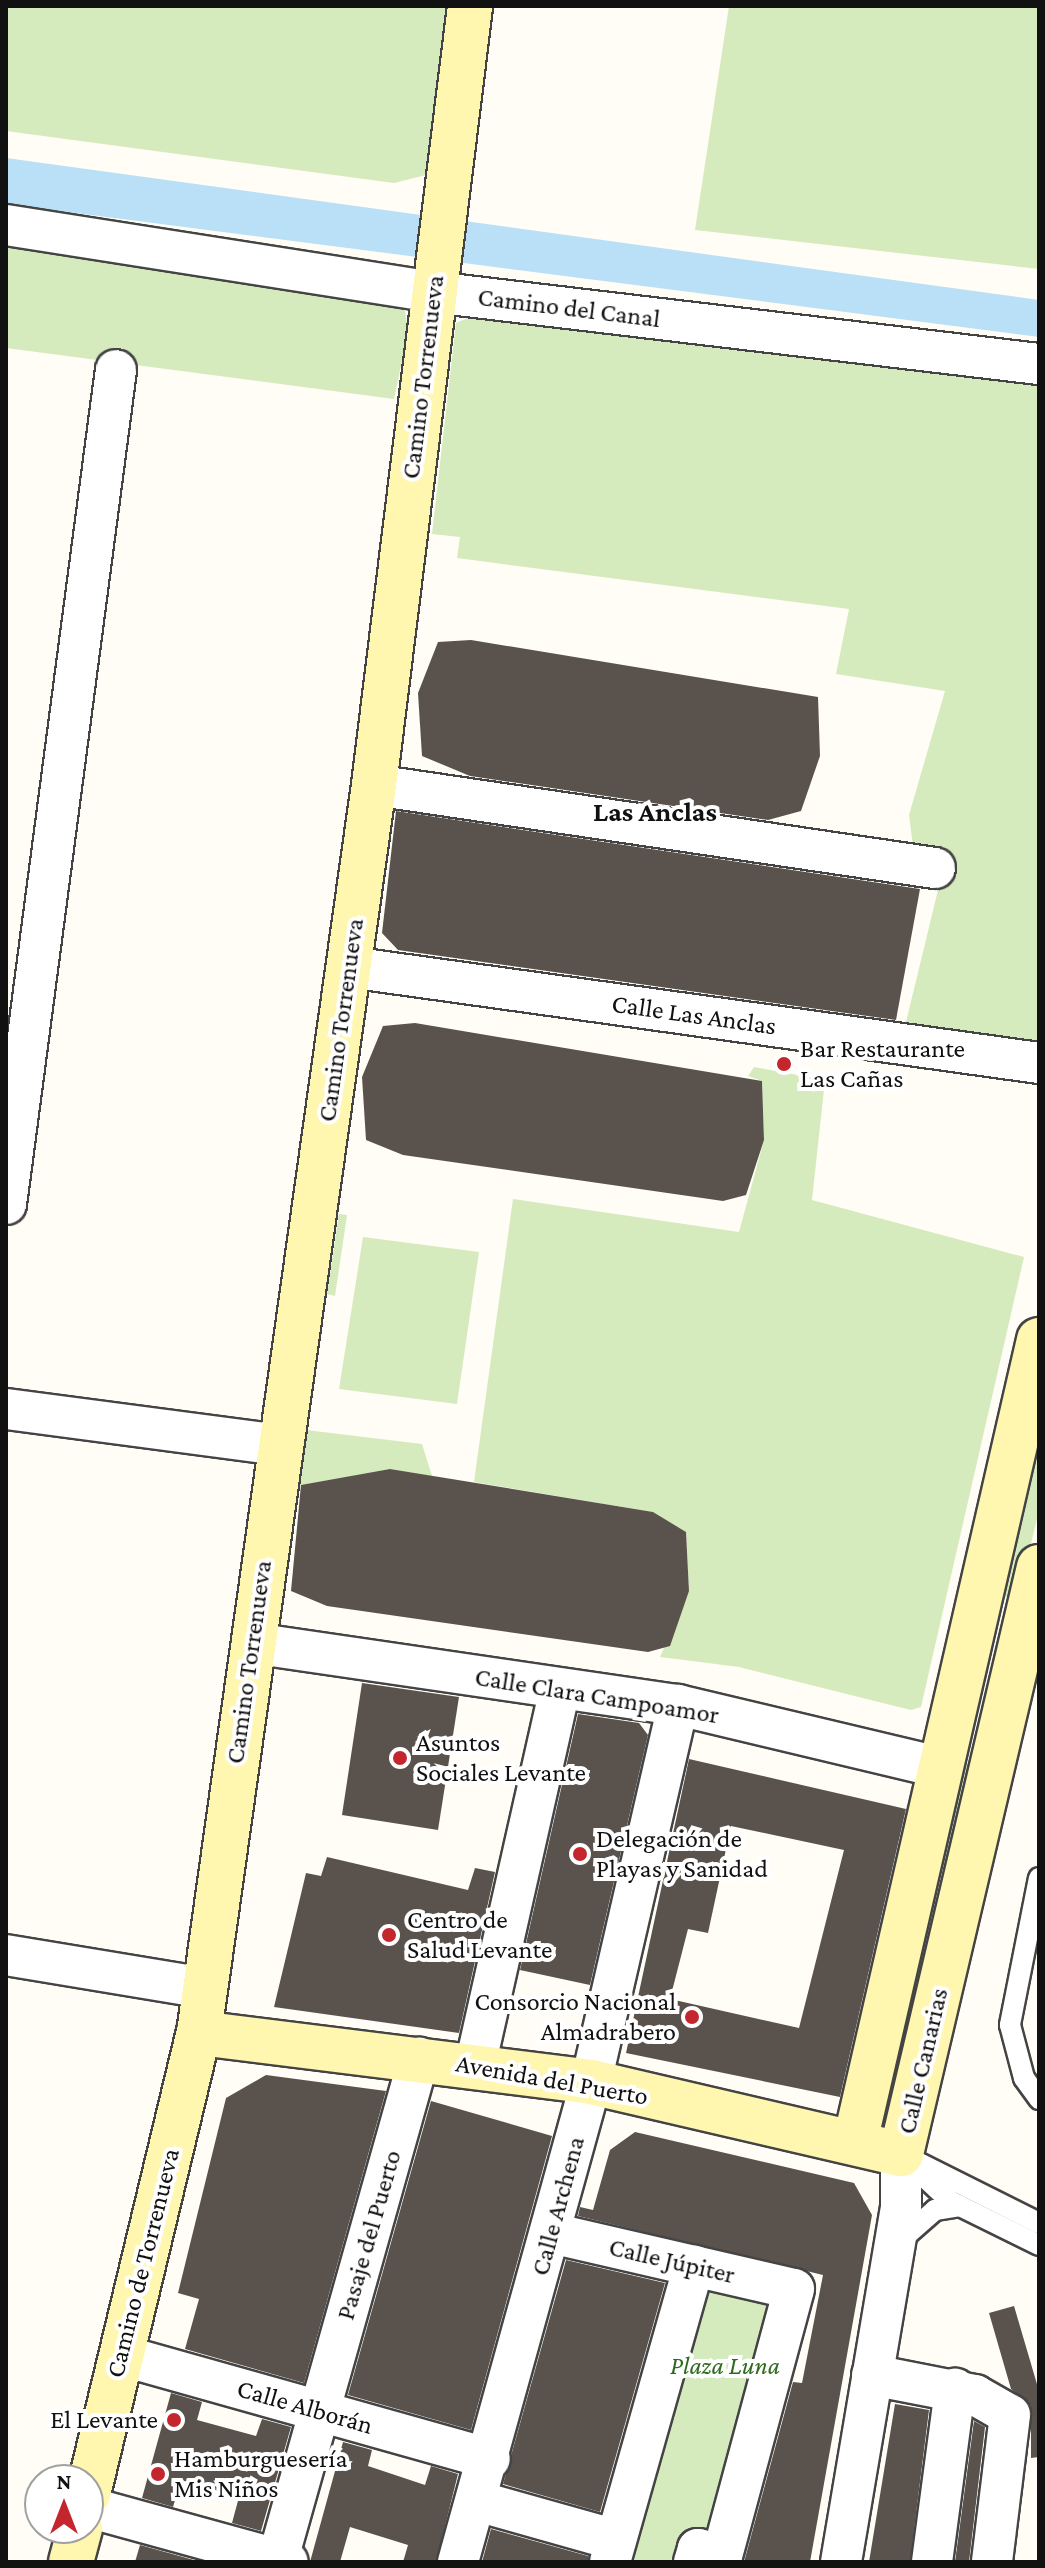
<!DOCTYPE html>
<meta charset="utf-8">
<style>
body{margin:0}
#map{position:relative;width:1045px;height:2568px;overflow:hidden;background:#fffdf5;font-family:"Crimson Pro",serif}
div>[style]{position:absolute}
.green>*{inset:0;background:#d5ebbd}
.water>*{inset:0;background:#b9e0f7}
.building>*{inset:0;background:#5a524d}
.roads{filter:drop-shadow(2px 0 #444) drop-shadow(-2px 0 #444) drop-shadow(0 2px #444) drop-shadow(0 -2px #444)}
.lane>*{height:20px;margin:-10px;padding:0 10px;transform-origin:10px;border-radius:10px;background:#fff}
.street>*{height:40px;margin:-20px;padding:0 20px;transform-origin:20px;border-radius:20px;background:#fff}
.secondary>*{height:44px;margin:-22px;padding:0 22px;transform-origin:22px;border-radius:22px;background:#fff6b0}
.dots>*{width:22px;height:22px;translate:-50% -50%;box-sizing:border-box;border:4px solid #fff;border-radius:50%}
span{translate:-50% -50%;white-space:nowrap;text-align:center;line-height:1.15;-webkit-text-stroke:8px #fff;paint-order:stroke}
.street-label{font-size:26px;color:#111}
.poi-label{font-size:26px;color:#111}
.left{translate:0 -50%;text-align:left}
.right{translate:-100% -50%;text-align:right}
.park-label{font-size:26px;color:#2f6b1f;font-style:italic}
.neighbourhood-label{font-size:28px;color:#111;font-weight:700}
.frame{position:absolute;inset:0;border:8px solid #111;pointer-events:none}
.north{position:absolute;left:24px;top:2464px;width:80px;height:80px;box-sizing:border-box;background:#fff;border:2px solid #a0a0a0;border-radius:50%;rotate:0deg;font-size:22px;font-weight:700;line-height:32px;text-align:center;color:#111}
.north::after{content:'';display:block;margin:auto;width:28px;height:36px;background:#c4262e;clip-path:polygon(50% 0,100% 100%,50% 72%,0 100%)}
</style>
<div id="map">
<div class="green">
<i style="clip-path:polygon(6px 6px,456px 6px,430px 174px,394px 183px,6px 131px)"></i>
<i style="clip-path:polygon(729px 6px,1039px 6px,1039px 269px,695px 230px)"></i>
<i style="clip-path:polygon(6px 237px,395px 301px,405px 311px,408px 332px,394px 399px,6px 348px)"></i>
<i style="clip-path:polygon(479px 313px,1039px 377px,1039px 1044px,906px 1022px,947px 853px,913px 846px,909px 815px,945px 691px,836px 674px,849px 609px,457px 558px,460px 537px,432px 534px,456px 323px)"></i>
<i style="clip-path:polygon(754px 1067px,825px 1080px,812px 1200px,1024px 1257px,921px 1707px,911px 1710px,739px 1667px,660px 1657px,689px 1591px,686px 1532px,652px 1512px,474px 1482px,513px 1199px,739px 1232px,764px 1140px,762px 1081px,748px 1076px)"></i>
<i style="clip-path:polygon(339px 1214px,347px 1215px,335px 1296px,327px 1294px)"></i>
<i style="clip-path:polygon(363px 1237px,479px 1252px,457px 1404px,339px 1389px)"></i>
<i style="clip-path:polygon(1039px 1421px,1039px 1511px,1017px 1600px,999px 1595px)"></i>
<i style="clip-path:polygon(306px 1430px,422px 1444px,432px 1476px,390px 1469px,295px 1487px)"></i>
<i style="clip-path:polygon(962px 1762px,980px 1767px,954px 1871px,938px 1868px)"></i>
<i style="clip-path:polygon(707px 2277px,787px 2298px,718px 2544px,687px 2562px,628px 2562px)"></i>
</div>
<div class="water">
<i style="clip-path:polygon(6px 158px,1039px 300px,1039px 337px,6px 204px)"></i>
</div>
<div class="building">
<i style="clip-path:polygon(471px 640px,818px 697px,820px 756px,801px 811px,768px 820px,470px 776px,422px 756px,418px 693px,438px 642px)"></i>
<i style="clip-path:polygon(396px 811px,920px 889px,896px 1020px,398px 950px,382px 933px)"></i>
<i style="clip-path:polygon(415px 1023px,762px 1081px,764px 1140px,746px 1195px,723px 1201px,501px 1169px,403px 1155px,366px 1140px,362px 1077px,383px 1026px)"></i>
<i style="clip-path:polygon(390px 1469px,653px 1512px,686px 1532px,689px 1591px,670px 1646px,648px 1652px,327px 1606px,291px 1591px,301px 1485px)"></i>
<i style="clip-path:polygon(362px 1683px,459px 1697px,438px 1830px,342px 1815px)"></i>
<i style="clip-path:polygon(578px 1714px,639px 1723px,648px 1735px,590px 1985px,520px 1970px)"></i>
<i style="clip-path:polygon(evenodd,689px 1759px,906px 1809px,840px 2097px,626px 2053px,689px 1759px,731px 1826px,844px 1850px,799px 2028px,670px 1999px,688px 1929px,708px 1933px,731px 1826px)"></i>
<i style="clip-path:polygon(327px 1857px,468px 1890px,475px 1868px,495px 1872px,459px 2033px,274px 2007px,306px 1873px,321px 1876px)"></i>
<i style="clip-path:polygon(266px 2075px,386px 2091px,304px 2383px,185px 2349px,199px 2299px,178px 2293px,226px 2098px)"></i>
<i style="clip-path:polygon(431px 2101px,552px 2136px,471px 2430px,348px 2395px)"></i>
<i style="clip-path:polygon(635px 2132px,854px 2183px,872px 2215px,810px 2562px,744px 2562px,793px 2382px,802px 2383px,823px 2275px,578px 2216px,580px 2207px,593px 2210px,610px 2150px)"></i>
<i style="clip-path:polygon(566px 2260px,665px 2283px,600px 2512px,503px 2484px)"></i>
<i style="clip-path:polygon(1014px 2306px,1039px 2391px,1039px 2457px,1031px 2458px,1031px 2406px,1011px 2389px,989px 2313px)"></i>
<i style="clip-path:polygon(171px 2393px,202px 2402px,197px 2420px,256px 2436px,262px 2419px,291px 2427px,261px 2531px,232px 2523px,239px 2497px,181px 2480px,173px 2507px,142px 2498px)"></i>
<i style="clip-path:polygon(895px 2404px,929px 2410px,910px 2562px,869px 2562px)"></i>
<i style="clip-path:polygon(974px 2421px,985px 2427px,969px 2562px,955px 2562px)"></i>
<i style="clip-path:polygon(343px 2442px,372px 2450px,368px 2466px,425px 2485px,431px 2466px,458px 2474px,436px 2562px,403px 2562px,408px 2545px,350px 2527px,340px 2562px,310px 2562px)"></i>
<i style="clip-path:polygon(491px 2529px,588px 2556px,588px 2562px,482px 2562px)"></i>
<i style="clip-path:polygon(140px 2545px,201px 2562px,135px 2562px)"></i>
</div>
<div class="roads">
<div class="lane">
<i style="left:1039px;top:1878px;width:150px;rotate:101.2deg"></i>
<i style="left:1010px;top:2025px;width:55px;rotate:75.2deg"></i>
<i style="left:1024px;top:2078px;width:26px;rotate:54deg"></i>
<i style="left:907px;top:2157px;width:148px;rotate:26.6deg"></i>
<i style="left:906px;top:2160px;width:60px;rotate:43deg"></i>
<i style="left:950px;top:2201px;width:99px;rotate:26.3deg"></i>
<i style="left:902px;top:2239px;width:44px;rotate:-41.3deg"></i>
<i style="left:935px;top:2210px;width:25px;rotate:-9deg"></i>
</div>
<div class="street">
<i style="left:6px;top:225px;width:432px;rotate:8.9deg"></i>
<i style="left:433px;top:292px;width:610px;rotate:6.78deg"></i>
<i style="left:374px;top:785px;width:567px;rotate:8.42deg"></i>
<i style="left:349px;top:967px;width:697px;rotate:7.92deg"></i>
<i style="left:6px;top:1204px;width:841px;rotate:-82.49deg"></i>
<i style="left:6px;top:1409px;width:274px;rotate:7.5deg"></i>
<i style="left:252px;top:1643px;width:430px;rotate:8.3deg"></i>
<i style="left:678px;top:1705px;width:268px;rotate:13.4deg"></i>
<i style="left:6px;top:1955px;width:203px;rotate:9.4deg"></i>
<i style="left:475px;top:2066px;width:386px;rotate:-77.3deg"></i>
<i style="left:551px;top:2233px;width:249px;rotate:13deg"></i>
<i style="left:794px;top:2289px;width:276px;rotate:105.1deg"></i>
<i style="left:722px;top:2555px;width:25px;rotate:-166deg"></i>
<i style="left:698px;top:2549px;width:14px;rotate:107deg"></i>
<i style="left:120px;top:2355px;width:384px;rotate:15.7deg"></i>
<i style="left:872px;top:2375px;width:105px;rotate:11deg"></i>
<i style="left:975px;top:2395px;width:40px;rotate:29.7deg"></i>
<i style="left:1010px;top:2415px;width:148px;rotate:97deg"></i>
<i style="left:477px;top:2501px;width:144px;rotate:15.7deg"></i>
<i style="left:88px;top:2507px;width:207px;rotate:15.4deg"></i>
<i style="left:277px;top:2562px;width:524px;rotate:-74.27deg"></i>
<i style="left:458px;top:2562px;width:498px;rotate:-74.5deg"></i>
<i style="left:591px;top:2082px;width:387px;rotate:-77deg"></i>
<i style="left:610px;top:2562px;width:308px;rotate:-74.2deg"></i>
<i style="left:841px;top:2562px;width:361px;rotate:-80.4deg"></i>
<i style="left:901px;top:2206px;width:52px;rotate:-90deg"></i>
<i style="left:932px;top:2562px;width:175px;rotate:-82.4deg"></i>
</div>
<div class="secondary">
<i style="left:199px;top:2033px;width:395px;rotate:7.1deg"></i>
<i style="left:591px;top:2082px;width:318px;rotate:13.1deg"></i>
<i style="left:901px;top:2154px;width:603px;rotate:-76.77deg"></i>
<i style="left:855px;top:2142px;width:823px;rotate:-77.08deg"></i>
<i style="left:88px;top:2494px;width:474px;rotate:-76.5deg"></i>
<i style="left:199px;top:2033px;width:1260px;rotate:-82.02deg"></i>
<i style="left:374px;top:785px;width:785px;rotate:-82.97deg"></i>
<i style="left:71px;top:2562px;width:35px;rotate:-75deg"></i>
</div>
</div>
<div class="dots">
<i style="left:784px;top:1064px;background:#c4262e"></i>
<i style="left:400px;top:1758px;background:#c4262e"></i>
<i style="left:580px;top:1854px;background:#c4262e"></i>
<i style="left:389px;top:1935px;background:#c4262e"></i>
<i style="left:692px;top:2017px;background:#c4262e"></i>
<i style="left:174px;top:2420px;background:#c4262e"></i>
<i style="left:158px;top:2474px;background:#c4262e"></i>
</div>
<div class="street-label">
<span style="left:569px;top:308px;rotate:7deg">Camino del Canal</span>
<span style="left:423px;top:377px;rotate:-83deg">Camino Torrenueva</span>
<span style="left:694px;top:1015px;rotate:8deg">Calle Las Anclas</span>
<span style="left:341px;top:1020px;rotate:-82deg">Camino Torrenueva</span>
<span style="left:249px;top:1662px;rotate:-82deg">Camino Torrenueva</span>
<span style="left:597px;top:1696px;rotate:9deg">Calle Clara Campoamor</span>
<span style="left:923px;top:2061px;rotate:-77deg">Calle Canarias</span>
<span style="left:552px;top:2080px;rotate:10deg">Avenida del Puerto</span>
<span style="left:558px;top:2206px;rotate:-75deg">Calle Archena</span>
<span style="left:369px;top:2235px;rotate:-74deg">Pasaje del Puerto</span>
<span style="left:672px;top:2261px;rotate:13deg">Calle Júpiter</span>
<span style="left:143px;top:2263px;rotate:-76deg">Camino de Torrenueva</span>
<span style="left:305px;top:2407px;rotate:16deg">Calle Alborán</span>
</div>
<div class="poi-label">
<span class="left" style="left:800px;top:1064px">Bar Restaurante<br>Las Cañas</span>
<span class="left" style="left:416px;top:1758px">Asuntos<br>Sociales Levante</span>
<span class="left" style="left:596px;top:1854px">Delegación de<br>Playas y Sanidad</span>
<span class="left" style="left:407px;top:1935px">Centro de<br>Salud Levante</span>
<span class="right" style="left:676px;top:2017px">Consorcio Nacional<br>Almadrabero</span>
<span class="right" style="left:158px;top:2420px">El Levante</span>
<span class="left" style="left:174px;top:2474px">Hamburguesería<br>Mis Niños</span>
</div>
<div class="park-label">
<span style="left:725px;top:2366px">Plaza Luna</span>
</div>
<div class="neighbourhood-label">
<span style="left:655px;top:812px">Las Anclas</span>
</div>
<div class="frame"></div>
<div class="north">N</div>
</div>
